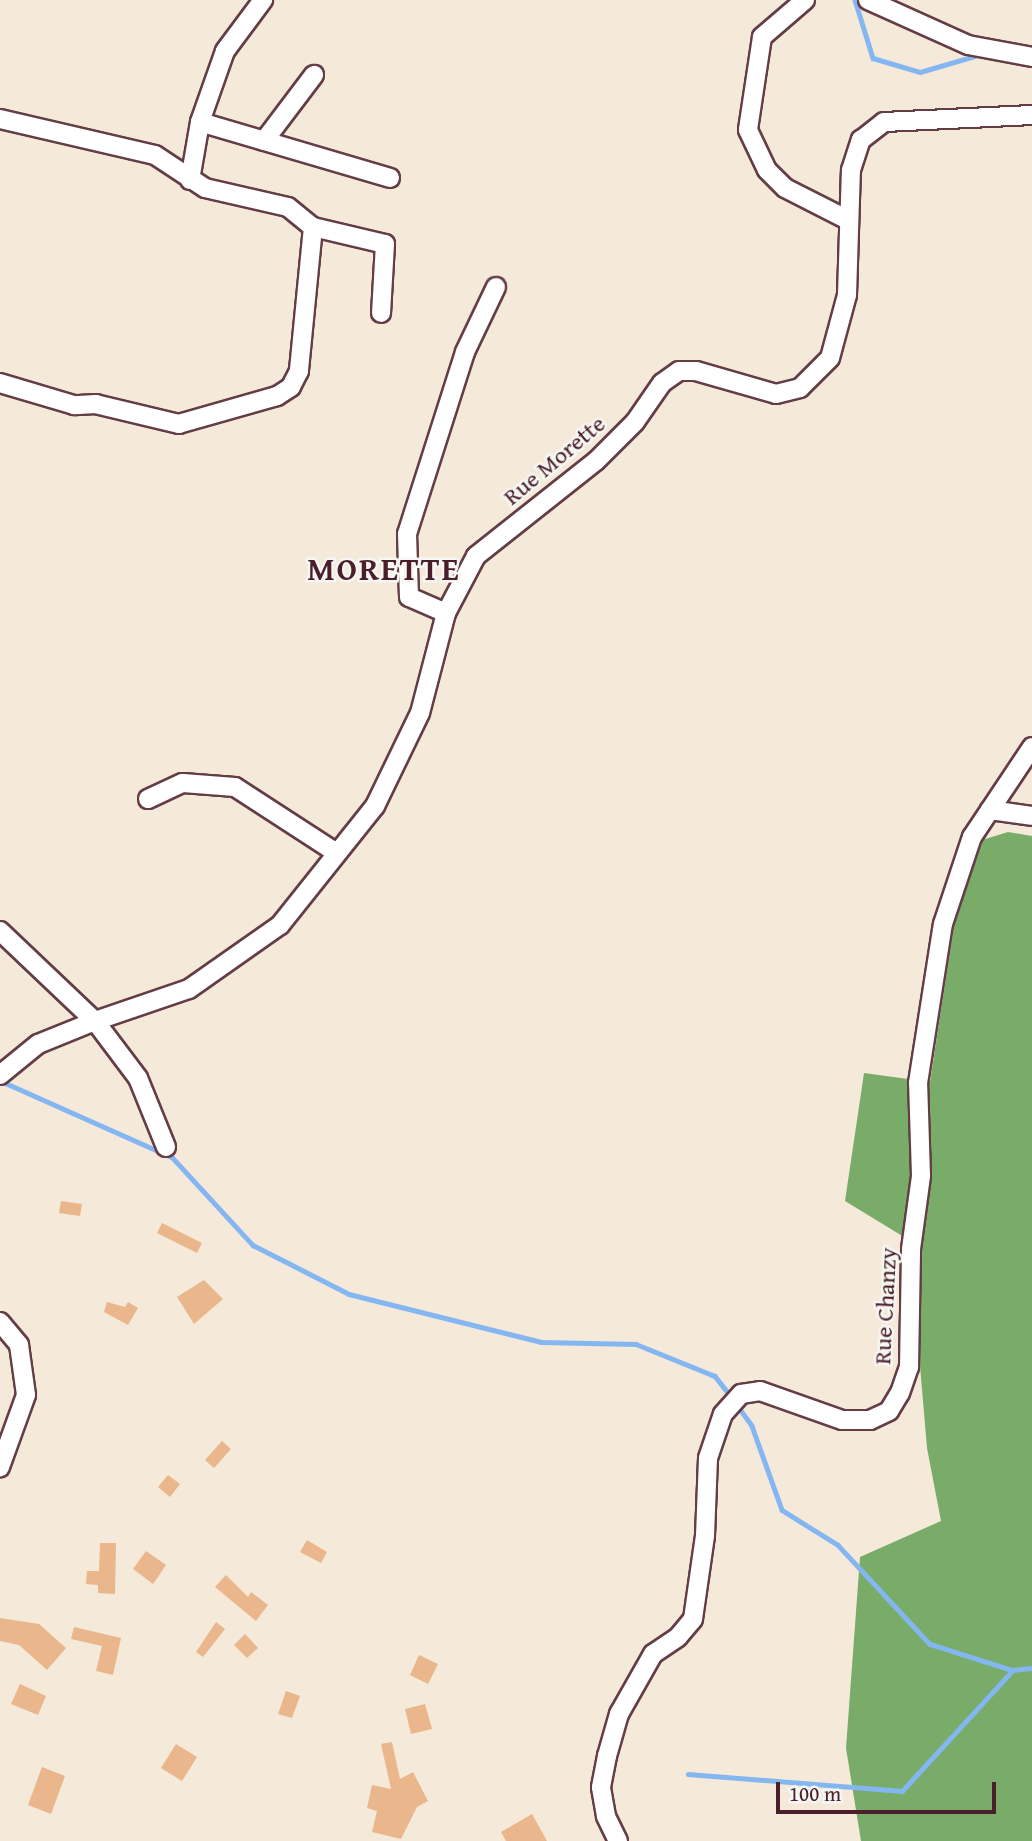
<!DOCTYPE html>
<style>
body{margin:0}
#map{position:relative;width:1032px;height:1841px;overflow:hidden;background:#f5e9da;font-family:"Gentium Book Plus",serif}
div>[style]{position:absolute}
.forest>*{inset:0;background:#78ac68}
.stream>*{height:4.5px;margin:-2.25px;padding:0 2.25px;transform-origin:2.25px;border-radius:2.25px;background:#84b7f1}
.building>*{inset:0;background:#eab68b}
.roads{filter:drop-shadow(2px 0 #643d45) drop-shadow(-2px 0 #643d45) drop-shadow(0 2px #643d45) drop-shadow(0 -2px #643d45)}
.minor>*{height:18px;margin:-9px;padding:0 9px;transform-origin:9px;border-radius:9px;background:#fff}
span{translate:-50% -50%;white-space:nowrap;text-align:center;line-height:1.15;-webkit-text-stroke:5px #f6f6f2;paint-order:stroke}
.street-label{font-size:24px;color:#4a1f2b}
.district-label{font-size:32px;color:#4a1f2b;font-weight:700;letter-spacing:2px}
.scale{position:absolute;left:776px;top:1782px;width:220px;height:32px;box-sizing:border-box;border:4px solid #4a1f2b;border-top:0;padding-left:9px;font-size:21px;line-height:24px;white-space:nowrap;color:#4a1f2b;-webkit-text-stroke:5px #f6f6f2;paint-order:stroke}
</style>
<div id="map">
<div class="forest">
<i style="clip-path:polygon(1008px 832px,1032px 836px,1032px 1841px,861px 1841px,846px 1748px,860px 1557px,941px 1521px,927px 1448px,920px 1366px,922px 1248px,845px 1201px,864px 1073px,930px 1082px,954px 924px,982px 840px)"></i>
</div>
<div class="stream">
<i style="left:855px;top:0;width:61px;rotate:72.8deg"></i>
<i style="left:873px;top:58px;width:49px;rotate:16.6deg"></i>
<i style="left:920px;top:72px;width:65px;rotate:-16.2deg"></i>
<i style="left:1px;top:1081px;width:187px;rotate:24deg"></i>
<i style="left:172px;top:1157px;width:120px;rotate:47.4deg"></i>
<i style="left:253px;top:1245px;width:108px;rotate:27deg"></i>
<i style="left:349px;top:1294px;width:198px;rotate:14deg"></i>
<i style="left:541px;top:1342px;width:95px;rotate:1.2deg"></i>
<i style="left:636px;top:1344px;width:85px;rotate:22.1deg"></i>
<i style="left:715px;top:1376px;width:28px;rotate:52deg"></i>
<i style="left:737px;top:1405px;width:26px;rotate:54deg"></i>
<i style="left:752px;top:1426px;width:89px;rotate:70.3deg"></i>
<i style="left:782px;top:1510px;width:66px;rotate:32deg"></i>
<i style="left:838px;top:1545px;width:135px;rotate:47.1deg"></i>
<i style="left:930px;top:1644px;width:86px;rotate:17.6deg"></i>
<i style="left:1012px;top:1670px;width:20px;rotate:-6deg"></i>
<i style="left:688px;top:1774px;width:215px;rotate:4.5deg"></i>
<i style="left:902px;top:1791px;width:163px;rotate:-47.5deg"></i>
</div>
<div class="building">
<i style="clip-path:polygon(61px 1201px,82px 1204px,80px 1216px,59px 1213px)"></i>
<i style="clip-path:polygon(162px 1223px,202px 1243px,197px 1253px,157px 1233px)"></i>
<i style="clip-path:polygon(204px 1280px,223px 1299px,194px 1324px,177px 1297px)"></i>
<i style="clip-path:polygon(107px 1302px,125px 1307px,128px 1302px,138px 1308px,128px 1325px,104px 1312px)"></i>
<i style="clip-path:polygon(222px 1441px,231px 1449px,214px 1468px,205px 1460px)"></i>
<i style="clip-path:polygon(168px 1475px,180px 1484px,170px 1497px,158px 1487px)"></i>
<i style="clip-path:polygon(307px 1540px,327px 1552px,321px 1563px,300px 1552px)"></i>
<i style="clip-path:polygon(100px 1543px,116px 1543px,115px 1594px,98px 1593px,98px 1585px,86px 1584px,87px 1571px,99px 1571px)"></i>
<i style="clip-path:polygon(146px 1551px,166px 1565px,153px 1584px,133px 1569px)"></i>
<i style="clip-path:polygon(226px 1575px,248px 1597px,251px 1592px,268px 1605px,256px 1621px,215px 1587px)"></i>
<i style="clip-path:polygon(0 1618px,39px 1624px,66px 1648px,47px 1670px,19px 1645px,0 1641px)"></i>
<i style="clip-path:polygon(216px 1622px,225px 1629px,203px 1657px,196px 1652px)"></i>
<i style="clip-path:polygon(74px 1627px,121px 1638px,113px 1675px,96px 1671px,102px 1646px,71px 1639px)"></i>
<i style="clip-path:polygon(245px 1634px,258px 1648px,247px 1658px,234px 1645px)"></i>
<i style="clip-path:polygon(419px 1655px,438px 1664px,428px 1684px,410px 1675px)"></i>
<i style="clip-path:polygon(20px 1684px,46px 1696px,38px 1715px,11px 1704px)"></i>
<i style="clip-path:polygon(286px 1691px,300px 1696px,292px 1718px,278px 1714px)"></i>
<i style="clip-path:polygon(425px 1704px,432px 1729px,411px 1734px,405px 1709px)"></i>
<i style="clip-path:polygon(392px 1742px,400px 1779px,413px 1772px,428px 1801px,417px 1807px,401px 1839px,372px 1832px,377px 1811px,367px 1808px,372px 1785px,391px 1789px,381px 1744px)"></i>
<i style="clip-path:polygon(176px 1744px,197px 1757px,182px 1781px,161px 1768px)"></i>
<i style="clip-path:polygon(42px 1767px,65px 1776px,51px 1814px,28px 1805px)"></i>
<i style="clip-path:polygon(532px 1814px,547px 1841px,506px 1841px,501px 1832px)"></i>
</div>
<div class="roads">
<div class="minor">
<i style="left:805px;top:0;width:57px;rotate:139.3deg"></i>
<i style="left:762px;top:37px;width:94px;rotate:98.6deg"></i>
<i style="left:748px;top:130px;width:44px;rotate:64.6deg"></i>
<i style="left:767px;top:170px;width:25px;rotate:45deg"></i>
<i style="left:785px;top:188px;width:71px;rotate:26.9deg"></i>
<i style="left:868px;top:0;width:110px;rotate:24.2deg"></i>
<i style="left:968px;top:45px;width:65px;rotate:10.6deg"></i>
<i style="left:0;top:119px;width:159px;rotate:13.1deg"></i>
<i style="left:155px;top:155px;width:60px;rotate:33.4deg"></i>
<i style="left:205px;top:188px;width:85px;rotate:12.9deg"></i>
<i style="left:288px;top:207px;width:32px;rotate:39deg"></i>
<i style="left:313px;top:227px;width:145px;rotate:95.6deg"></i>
<i style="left:299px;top:371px;width:18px;rotate:117deg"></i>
<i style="left:291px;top:387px;width:17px;rotate:147deg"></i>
<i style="left:277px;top:396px;width:102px;rotate:164.1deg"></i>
<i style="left:179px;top:424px;width:85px;rotate:-166.5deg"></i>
<i style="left:96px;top:404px;width:22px;rotate:177deg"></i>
<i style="left:74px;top:405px;width:77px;rotate:-163.4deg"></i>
<i style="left:200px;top:122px;width:198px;rotate:16.4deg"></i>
<i style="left:264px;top:141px;width:83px;rotate:-52.9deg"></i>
<i style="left:190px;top:180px;width:59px;rotate:-80.2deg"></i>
<i style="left:200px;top:122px;width:75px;rotate:-70.6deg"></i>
<i style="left:225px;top:51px;width:64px;rotate:-53.3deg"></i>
<i style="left:313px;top:227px;width:74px;rotate:13.3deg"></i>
<i style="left:385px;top:244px;width:69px;rotate:93.3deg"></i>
<i style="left:446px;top:613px;width:40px;rotate:-156.6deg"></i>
<i style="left:409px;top:597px;width:63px;rotate:-91.8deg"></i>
<i style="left:407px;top:534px;width:191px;rotate:-72.3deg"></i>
<i style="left:465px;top:352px;width:72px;rotate:-64.5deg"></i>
<i style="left:148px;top:799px;width:38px;rotate:-25deg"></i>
<i style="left:183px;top:783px;width:52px;rotate:4.4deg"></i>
<i style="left:235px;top:787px;width:119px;rotate:33deg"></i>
<i style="left:990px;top:810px;width:42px;rotate:8.1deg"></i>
<i style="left:0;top:931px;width:131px;rotate:43.5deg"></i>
<i style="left:95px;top:1021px;width:61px;rotate:158deg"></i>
<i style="left:38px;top:1044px;width:49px;rotate:140.8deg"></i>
<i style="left:166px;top:1147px;width:74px;rotate:-112.1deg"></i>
<i style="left:138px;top:1078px;width:71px;rotate:-127deg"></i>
<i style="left:95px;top:1021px;width:99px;rotate:-18.8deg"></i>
<i style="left:189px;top:989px;width:111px;rotate:-35.1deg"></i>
<i style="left:280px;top:925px;width:152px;rotate:-51.4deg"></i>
<i style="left:375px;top:806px;width:103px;rotate:-64.2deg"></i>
<i style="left:420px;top:713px;width:103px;rotate:-75.4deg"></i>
<i style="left:446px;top:613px;width:64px;rotate:-62.2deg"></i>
<i style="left:476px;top:556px;width:153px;rotate:-38.4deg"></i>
<i style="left:596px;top:461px;width:55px;rotate:-45deg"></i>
<i style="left:635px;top:422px;width:47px;rotate:-55.3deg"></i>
<i style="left:662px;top:383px;width:21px;rotate:-35deg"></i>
<i style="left:679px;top:371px;width:17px"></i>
<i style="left:696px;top:371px;width:83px;rotate:16deg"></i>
<i style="left:776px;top:394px;width:25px;rotate:-14deg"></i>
<i style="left:800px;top:388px;width:42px;rotate:-45deg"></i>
<i style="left:830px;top:358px;width:65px;rotate:-74.9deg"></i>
<i style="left:847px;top:295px;width:125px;rotate:-88.2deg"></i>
<i style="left:851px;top:170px;width:32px;rotate:-72deg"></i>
<i style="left:861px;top:140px;width:29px;rotate:-38deg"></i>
<i style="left:884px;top:122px;width:148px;rotate:-2.7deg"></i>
<i style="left:0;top:1322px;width:30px;rotate:50deg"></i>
<i style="left:19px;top:1345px;width:50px;rotate:82deg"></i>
<i style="left:26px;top:1395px;width:77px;rotate:109.9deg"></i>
<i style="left:618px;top:1841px;width:28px;rotate:-116deg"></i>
<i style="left:606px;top:1816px;width:29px;rotate:-100deg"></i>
<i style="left:601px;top:1787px;width:32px;rotate:-79deg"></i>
<i style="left:607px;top:1756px;width:44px;rotate:-74.1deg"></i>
<i style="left:619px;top:1714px;width:69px;rotate:-60.5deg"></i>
<i style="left:653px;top:1654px;width:30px;rotate:-34deg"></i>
<i style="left:678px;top:1637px;width:23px;rotate:-50deg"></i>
<i style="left:693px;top:1619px;width:84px;rotate:-81.8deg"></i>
<i style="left:705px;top:1536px;width:78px;rotate:-87.8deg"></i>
<i style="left:708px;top:1458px;width:46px;rotate:-71.2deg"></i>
<i style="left:723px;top:1414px;width:27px;rotate:-48deg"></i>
<i style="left:741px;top:1394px;width:19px;rotate:-9deg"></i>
<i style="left:760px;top:1391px;width:87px;rotate:19.5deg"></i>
<i style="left:842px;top:1420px;width:28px"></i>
<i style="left:870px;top:1420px;width:21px;rotate:-25deg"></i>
<i style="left:889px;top:1411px;width:21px;rotate:-59deg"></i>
<i style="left:900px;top:1393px;width:28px;rotate:-71deg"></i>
<i style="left:909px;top:1367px;width:118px;rotate:-89deg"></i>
<i style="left:911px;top:1249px;width:74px;rotate:-82.2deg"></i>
<i style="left:921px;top:1176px;width:93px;rotate:-91.8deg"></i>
<i style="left:918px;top:1083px;width:161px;rotate:-81.1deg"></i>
<i style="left:943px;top:924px;width:92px;rotate:-71.6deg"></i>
<i style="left:972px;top:837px;width:108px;rotate:-56.3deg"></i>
</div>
</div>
<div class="street-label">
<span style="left:554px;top:460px;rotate:-40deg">Rue Morette</span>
<span style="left:885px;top:1306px;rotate:-87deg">Rue Chanzy</span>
</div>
<div class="district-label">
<span style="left:384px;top:569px">MORETTE</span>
</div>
<div class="scale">100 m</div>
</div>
